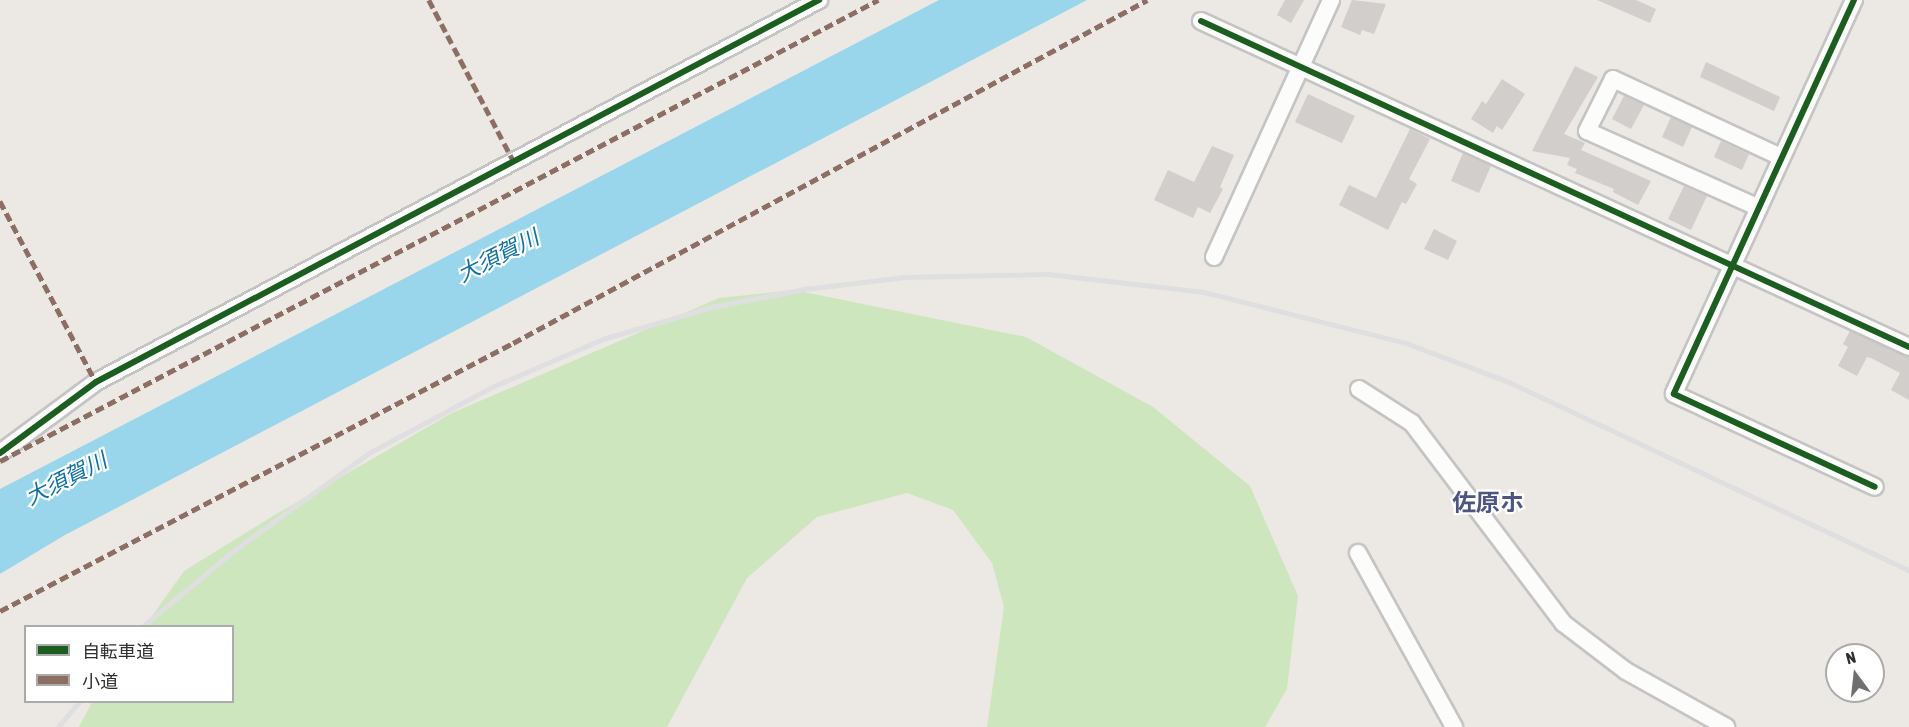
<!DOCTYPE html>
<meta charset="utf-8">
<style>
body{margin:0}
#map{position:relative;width:1909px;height:727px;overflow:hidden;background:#ece8e4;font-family:"Asap Condensed","Noto Sans JP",sans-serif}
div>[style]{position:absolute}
.green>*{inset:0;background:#cee6be}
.water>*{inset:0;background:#99d6ec}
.building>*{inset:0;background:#d1cecb}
.roads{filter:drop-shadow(2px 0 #c5c4c5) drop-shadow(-2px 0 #c5c4c5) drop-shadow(0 2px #c5c4c5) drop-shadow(0 -2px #c5c4c5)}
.minor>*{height:16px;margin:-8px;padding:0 8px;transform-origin:8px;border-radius:8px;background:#fcfcfb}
.rail>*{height:4.5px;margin:-2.25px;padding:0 2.25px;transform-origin:2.25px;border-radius:2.25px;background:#dfdfe1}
.quiet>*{height:4.5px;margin-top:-2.25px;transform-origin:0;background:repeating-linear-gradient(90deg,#8d6e63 0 9px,transparent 0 13.5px)}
.cycleway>*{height:6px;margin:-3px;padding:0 3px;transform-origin:3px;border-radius:3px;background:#1b5e20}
span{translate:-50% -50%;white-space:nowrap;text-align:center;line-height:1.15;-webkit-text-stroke:4.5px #fff;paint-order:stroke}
.water-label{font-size:22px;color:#0d6fa3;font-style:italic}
.quarter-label{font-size:24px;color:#4d5680;font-weight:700}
.legend{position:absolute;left:24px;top:625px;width:210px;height:78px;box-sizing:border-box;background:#fff;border:2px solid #ababab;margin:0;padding:8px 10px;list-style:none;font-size:18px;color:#2e2e2e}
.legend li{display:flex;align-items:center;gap:12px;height:30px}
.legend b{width:30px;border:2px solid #ababab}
.north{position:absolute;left:1825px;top:643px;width:60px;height:60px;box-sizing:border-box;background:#fff;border:2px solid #ababab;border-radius:50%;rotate:345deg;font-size:16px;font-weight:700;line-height:24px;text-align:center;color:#2e2e2e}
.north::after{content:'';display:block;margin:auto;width:21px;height:27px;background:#706f6e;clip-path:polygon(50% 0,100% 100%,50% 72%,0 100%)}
</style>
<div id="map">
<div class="green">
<i style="clip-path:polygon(794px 290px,1026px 337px,1153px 407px,1250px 486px,1298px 596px,1287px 689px,1265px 727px,987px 727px,1004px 607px,992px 563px,953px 510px,907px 493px,817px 517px,747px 578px,667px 727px,79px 727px,92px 702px,232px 702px,232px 626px,145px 626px,184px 571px,273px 516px,452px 413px,719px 298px)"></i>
</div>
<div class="water">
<i style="clip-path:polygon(939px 0,1087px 0,65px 535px,0 574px,0 489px)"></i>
</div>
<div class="building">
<i style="clip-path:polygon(1285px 0,1304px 0,1291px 23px,1277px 15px)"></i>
<i style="clip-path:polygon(1352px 0,1386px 4px,1374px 34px,1362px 30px,1360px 35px,1341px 27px)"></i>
<i style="clip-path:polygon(1597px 0,1636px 0,1656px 9px,1650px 23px)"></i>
<i style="clip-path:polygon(1706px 62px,1780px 97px,1774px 111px,1700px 77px)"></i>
<i style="clip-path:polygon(1575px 66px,1598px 77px,1564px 134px,1585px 143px,1581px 150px,1651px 181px,1638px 205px,1613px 192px,1614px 189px,1575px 173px,1577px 169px,1567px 165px,1570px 158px,1532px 151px)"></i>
<i style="clip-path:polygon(1502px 79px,1525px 94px,1502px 130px,1497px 126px,1493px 133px,1471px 119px,1482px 101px,1486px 104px)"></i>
<i style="clip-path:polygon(1308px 94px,1355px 116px,1342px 143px,1295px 122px)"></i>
<i style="clip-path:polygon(1624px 96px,1644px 105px,1631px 129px,1612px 119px)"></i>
<i style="clip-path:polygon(1671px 117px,1692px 127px,1683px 147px,1662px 137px)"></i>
<i style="clip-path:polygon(1410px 129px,1430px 139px,1409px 179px,1417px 184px,1406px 204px,1402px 202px,1388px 230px,1339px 205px,1349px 185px,1376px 198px)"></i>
<i style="clip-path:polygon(1721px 141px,1749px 154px,1742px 170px,1714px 157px)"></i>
<i style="clip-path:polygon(1212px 146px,1234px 155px,1220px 187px,1223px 189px,1210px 213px,1198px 207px,1193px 218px,1154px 200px,1168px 170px,1194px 182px)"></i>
<i style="clip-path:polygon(1463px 153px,1491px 166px,1479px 193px,1451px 181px)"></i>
<i style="clip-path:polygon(1684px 186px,1707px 196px,1691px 230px,1668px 219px)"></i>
<i style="clip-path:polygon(1434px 229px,1457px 241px,1448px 260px,1424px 249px)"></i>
<i style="clip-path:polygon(1850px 331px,1909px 357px,1909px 400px,1891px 390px,1900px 373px,1871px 358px,1867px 357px,1857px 376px,1838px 366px,1848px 347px,1843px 344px)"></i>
</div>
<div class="roads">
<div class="minor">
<i style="left:1854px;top:0;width:433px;rotate:114.6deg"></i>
<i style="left:1674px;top:394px;width:221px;rotate:24.8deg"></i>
<i style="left:1201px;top:21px;width:779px;rotate:24.72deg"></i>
<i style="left:1757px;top:207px;width:186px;rotate:-155.9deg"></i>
<i style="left:1587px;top:131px;width:58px;rotate:-63.4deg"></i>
<i style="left:1613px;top:79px;width:185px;rotate:24.9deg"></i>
<i style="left:1214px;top:257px;width:282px;rotate:-65.5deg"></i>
<i style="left:1359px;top:389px;width:63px;rotate:32.7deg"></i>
<i style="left:1412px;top:423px;width:251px;rotate:52.9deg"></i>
<i style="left:1563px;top:623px;width:79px;rotate:37.3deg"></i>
<i style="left:1626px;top:671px;width:115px;rotate:29.2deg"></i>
<i style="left:0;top:453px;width:119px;rotate:-36.5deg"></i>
<i style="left:96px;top:382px;width:818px;rotate:-27.85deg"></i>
<i style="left:1358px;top:553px;width:199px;rotate:61.1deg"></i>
</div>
</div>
<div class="rail">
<i style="left:143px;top:626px;width:121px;rotate:-39.6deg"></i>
<i style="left:236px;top:549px;width:164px;rotate:-35.8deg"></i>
<i style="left:369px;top:453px;width:140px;rotate:-28.2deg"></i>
<i style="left:492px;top:387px;width:121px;rotate:-23.4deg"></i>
<i style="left:603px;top:339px;width:114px;rotate:-16.4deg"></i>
<i style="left:712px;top:307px;width:95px;rotate:-11deg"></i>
<i style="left:805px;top:289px;width:100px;rotate:-6.9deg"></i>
<i style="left:904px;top:277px;width:144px;rotate:-1.2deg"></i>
<i style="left:1048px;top:274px;width:157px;rotate:6.6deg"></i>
<i style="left:1204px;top:292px;width:208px;rotate:14.2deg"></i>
<i style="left:1406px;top:343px;width:110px;rotate:20.7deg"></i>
<i style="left:1509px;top:382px;width:442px;rotate:25.2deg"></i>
<i style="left:58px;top:727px;width:33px;rotate:-50deg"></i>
</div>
<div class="quiet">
<i style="left:429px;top:0;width:183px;rotate:62.3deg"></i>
<i style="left:0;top:201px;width:205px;rotate:62.1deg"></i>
<i style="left:0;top:461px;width:992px;rotate:-27.7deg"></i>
<i style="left:0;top:611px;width:579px;rotate:-27.58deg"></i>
<i style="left:513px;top:343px;width:721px;rotate:-28.41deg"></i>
</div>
<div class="cycleway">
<i style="left:1854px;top:0;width:433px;rotate:114.6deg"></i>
<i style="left:1674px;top:394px;width:221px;rotate:24.8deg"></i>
<i style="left:1201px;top:21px;width:779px;rotate:24.72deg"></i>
<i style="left:0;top:453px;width:119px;rotate:-36.5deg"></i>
<i style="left:96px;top:382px;width:818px;rotate:-27.85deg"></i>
</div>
<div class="water-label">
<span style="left:498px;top:256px;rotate:-27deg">大須賀川</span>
<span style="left:66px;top:479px;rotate:-27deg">大須賀川</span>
</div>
<div class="quarter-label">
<span style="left:1488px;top:503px">佐原ホ</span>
</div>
<ul class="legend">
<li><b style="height:8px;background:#1b5e20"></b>自転車道</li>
<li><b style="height:8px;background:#8d6e63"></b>小道</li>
</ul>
<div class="north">N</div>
</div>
